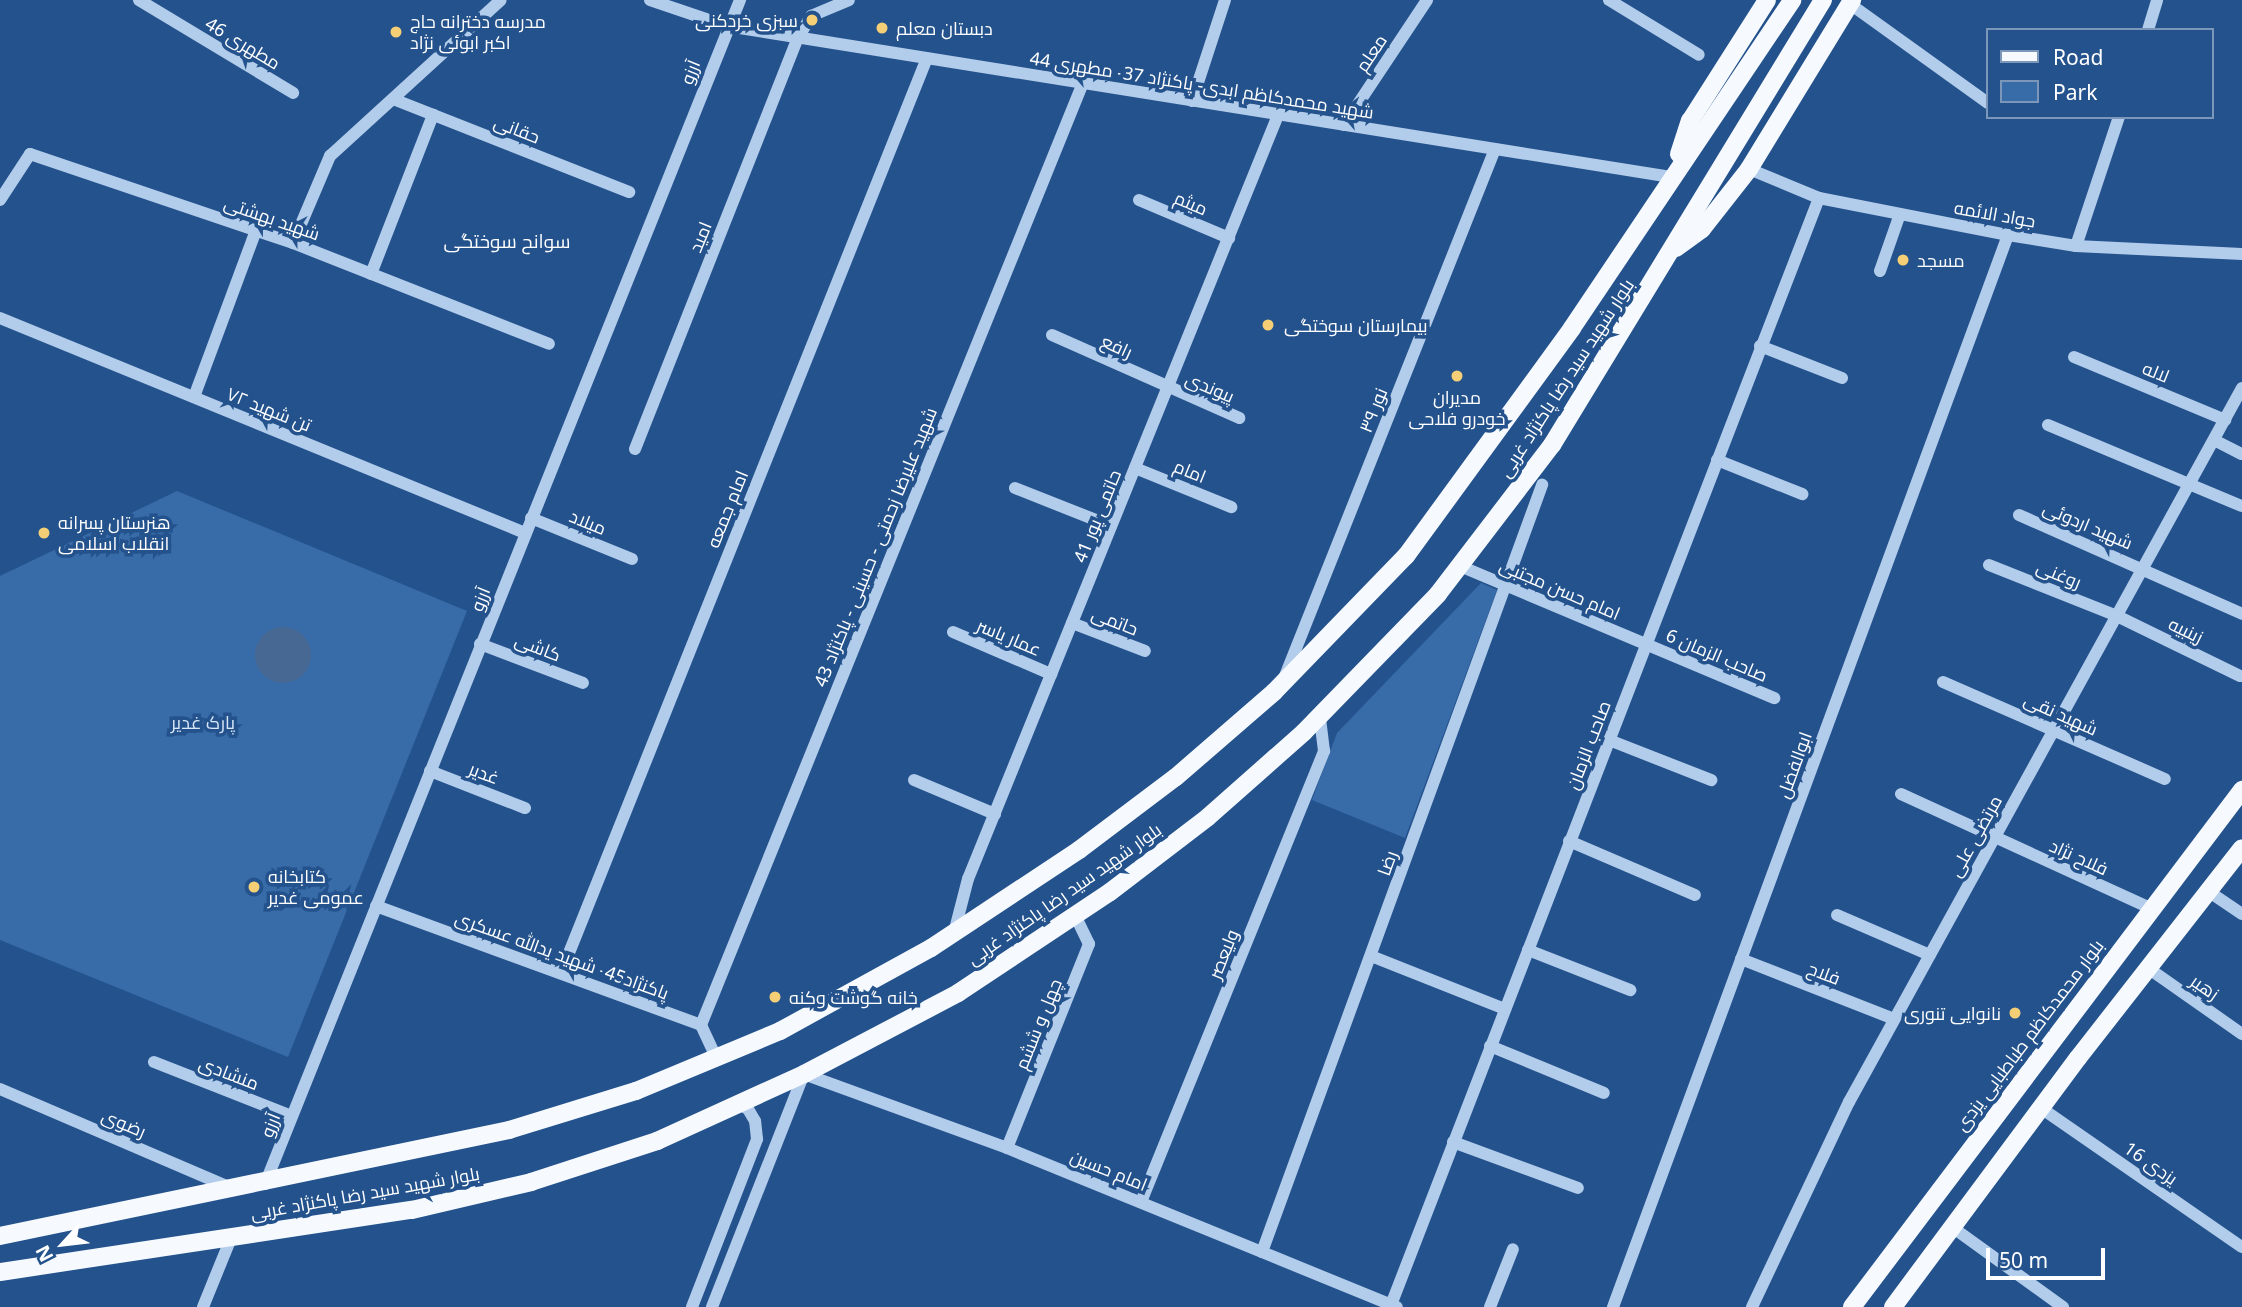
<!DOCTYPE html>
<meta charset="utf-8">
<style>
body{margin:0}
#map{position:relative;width:2242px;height:1307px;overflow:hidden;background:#24528c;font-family:"Noto Sans",Cairo,sans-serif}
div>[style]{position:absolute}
.green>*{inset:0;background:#386ca9}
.water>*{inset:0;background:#476892}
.round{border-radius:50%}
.minor>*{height:12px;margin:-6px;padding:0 6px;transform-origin:6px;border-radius:6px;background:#b2cceb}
.major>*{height:18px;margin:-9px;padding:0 9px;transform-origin:9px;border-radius:9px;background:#f6fafe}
.dots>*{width:19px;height:19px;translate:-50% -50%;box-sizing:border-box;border:4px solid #24528c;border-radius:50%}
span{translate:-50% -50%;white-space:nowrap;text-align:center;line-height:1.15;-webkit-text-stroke:7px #24528c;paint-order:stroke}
.poi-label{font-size:18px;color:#fff}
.right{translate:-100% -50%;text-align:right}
.left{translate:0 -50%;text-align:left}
.street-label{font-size:18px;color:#fff}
.park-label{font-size:18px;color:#d7e6f8}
.neighbourhood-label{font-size:19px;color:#fff}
.legend{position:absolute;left:1986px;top:28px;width:228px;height:91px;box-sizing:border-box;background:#24528c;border:2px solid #7c97ba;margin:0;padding:9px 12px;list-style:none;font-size:21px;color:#fff}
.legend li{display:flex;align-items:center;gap:14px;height:35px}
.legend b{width:35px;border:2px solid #7c97ba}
.north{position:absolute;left:28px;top:1209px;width:70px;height:70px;-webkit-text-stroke:5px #24528c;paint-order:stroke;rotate:243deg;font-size:19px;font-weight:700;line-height:28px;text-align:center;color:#fff}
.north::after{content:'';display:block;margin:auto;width:24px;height:32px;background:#fff;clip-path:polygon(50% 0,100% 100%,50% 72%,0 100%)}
.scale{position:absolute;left:1986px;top:1248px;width:119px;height:32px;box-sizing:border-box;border:4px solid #fff;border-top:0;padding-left:9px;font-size:21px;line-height:24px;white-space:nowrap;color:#fff;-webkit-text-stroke:5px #24528c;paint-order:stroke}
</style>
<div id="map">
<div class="green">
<i style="clip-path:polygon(177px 491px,467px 611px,288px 1057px,0 940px,0 576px)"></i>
<i style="clip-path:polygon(1481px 583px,1497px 590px,1405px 838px,1312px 800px,1337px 733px)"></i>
</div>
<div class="water">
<i class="round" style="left:255px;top:627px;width:56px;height:56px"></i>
</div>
<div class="minor">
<i style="left:139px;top:0;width:180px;rotate:31.1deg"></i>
<i style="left:650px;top:0;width:81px;rotate:18.7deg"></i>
<i style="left:727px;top:26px;width:956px;rotate:9.09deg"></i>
<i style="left:1609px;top:0;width:105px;rotate:31.4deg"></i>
<i style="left:1850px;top:4px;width:170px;rotate:35.7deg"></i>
<i style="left:2148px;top:30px;width:31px;rotate:-73deg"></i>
<i style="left:393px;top:99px;width:254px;rotate:21.5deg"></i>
<i style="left:1192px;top:101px;width:106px;rotate:-71.9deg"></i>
<i style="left:1344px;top:125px;width:150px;rotate:-56.4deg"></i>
<i style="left:1749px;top:169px;width:76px;rotate:22.5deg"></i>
<i style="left:1819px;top:198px;width:193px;rotate:11.1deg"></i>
<i style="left:2008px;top:235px;width:69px;rotate:9.2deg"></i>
<i style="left:2076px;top:246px;width:166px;rotate:2.8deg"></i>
<i style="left:0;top:200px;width:55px;rotate:-56.9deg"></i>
<i style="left:30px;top:154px;width:278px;rotate:18.7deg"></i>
<i style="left:293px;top:243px;width:275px;rotate:21.5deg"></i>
<i style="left:1139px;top:200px;width:98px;rotate:22.9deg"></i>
<i style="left:293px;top:243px;width:95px;rotate:-67deg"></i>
<i style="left:330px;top:156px;width:231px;rotate:-42.4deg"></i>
<i style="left:2076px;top:246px;width:136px;rotate:-71.6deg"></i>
<i style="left:1880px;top:271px;width:60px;rotate:-70.7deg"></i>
<i style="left:371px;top:274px;width:171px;rotate:-68.7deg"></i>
<i style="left:0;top:318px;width:567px;rotate:22.27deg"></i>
<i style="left:1052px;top:335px;width:205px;rotate:23.9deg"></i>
<i style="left:1760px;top:346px;width:88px;rotate:21.3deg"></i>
<i style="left:2074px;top:357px;width:164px;rotate:22.6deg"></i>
<i style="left:194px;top:397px;width:178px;rotate:-69.6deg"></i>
<i style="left:2048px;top:425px;width:210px;rotate:22.7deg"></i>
<i style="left:2214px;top:440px;width:31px;rotate:27deg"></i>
<i style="left:635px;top:449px;width:442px;rotate:-68.4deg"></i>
<i style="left:798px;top:38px;width:26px;rotate:-59deg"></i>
<i style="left:811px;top:16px;width:41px;rotate:-22.8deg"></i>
<i style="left:1717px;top:460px;width:92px;rotate:21.8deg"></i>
<i style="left:1135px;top:468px;width:104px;rotate:22.1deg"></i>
<i style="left:1015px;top:488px;width:103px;rotate:21.6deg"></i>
<i style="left:2019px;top:515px;width:244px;rotate:23.9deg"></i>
<i style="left:531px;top:518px;width:109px;rotate:22.1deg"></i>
<i style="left:1989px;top:565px;width:138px;rotate:21.7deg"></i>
<i style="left:2117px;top:616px;width:137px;rotate:26deg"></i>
<i style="left:1460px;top:566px;width:341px;rotate:22.8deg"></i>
<i style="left:1072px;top:623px;width:78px;rotate:21deg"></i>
<i style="left:953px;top:632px;width:107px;rotate:23.2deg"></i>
<i style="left:480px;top:644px;width:110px;rotate:20.7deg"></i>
<i style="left:1285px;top:676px;width:567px;rotate:-68.27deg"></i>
<i style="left:1943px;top:682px;width:242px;rotate:23.6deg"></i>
<i style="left:1609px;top:740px;width:110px;rotate:21.4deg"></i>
<i style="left:430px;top:771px;width:102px;rotate:21.3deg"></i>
<i style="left:914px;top:780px;width:88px;rotate:22.8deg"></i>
<i style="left:1901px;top:794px;width:274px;rotate:24.6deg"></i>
<i style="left:1569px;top:841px;width:137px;rotate:23.2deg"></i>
<i style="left:2208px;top:891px;width:41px;rotate:34.1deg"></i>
<i style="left:376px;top:906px;width:346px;rotate:20.1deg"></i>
<i style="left:701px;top:1025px;width:38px;rotate:65deg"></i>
<i style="left:1837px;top:915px;width:101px;rotate:23.3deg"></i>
<i style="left:954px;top:933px;width:56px;rotate:-75.5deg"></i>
<i style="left:968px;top:879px;width:824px;rotate:-67.91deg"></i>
<i style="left:1528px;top:950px;width:110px;rotate:21.4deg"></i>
<i style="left:1371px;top:956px;width:144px;rotate:21.6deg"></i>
<i style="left:1741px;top:959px;width:164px;rotate:21.4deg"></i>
<i style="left:2148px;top:968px;width:115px;rotate:35.1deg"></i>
<i style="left:561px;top:973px;width:985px;rotate:-68.2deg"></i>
<i style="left:701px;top:1025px;width:1017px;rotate:-67.93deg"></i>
<i style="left:1490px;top:1046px;width:123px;rotate:22.4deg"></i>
<i style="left:154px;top:1062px;width:148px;rotate:21.4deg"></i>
<i style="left:0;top:1089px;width:251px;rotate:23.2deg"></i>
<i style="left:2041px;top:1108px;width:244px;rotate:34.7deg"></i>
<i style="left:1453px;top:1142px;width:133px;rotate:20.2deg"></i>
<i style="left:1007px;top:1148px;width:220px;rotate:-68.1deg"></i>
<i style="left:1089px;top:944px;width:32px;rotate:-116deg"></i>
<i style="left:265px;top:1184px;width:1276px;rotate:-68.14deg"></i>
<i style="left:1141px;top:1202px;width:487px;rotate:-67.9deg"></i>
<i style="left:1324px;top:751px;width:34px;rotate:-97deg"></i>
<i style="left:1952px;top:1227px;width:137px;rotate:35.8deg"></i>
<i style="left:1262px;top:1252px;width:817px;rotate:-69.94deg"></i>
<i style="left:1391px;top:1305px;width:1187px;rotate:-68.86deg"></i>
<i style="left:203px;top:1307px;width:74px;rotate:-67.9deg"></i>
<i style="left:692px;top:1307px;width:180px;rotate:-68.8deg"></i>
<i style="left:757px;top:1139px;width:18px;rotate:-96deg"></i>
<i style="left:755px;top:1121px;width:14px;rotate:-120deg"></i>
<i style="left:748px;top:1109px;width:11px;rotate:-153deg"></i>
<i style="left:712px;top:1307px;width:251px;rotate:-68.5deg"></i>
<i style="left:804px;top:1074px;width:216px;rotate:20deg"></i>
<i style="left:1007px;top:1148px;width:421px;rotate:22.2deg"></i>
<i style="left:1490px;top:1307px;width:62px;rotate:-68.4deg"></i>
<i style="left:1613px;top:1307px;width:1142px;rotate:-69.77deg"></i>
<i style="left:1752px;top:1307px;width:227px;rotate:-64.7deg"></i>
<i style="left:1849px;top:1102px;width:815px;rotate:-61.17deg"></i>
</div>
<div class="major">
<i style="left:1679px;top:154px;width:35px;rotate:-72deg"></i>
<i style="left:1690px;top:121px;width:143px;rotate:-57.5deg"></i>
<i style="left:1676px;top:248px;width:32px;rotate:-36deg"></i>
<i style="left:1702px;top:229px;width:76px;rotate:-51.9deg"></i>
<i style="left:1749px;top:169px;width:198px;rotate:-58.6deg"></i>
<i style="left:0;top:1236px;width:520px;rotate:-11.76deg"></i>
<i style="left:509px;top:1130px;width:133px;rotate:-17.1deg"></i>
<i style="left:636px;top:1091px;width:156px;rotate:-22.6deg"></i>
<i style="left:780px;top:1031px;width:172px;rotate:-28.8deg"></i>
<i style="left:931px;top:948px;width:178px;rotate:-33.5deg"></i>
<i style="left:1079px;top:850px;width:121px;rotate:-37deg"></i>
<i style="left:1176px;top:777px;width:130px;rotate:-40.9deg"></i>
<i style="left:1274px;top:692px;width:190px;rotate:-45.9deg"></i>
<i style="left:1406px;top:556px;width:282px;rotate:-53.9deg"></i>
<i style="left:1572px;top:328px;width:395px;rotate:-56.1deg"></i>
<i style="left:0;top:1272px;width:417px;rotate:-8.6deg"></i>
<i style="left:412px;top:1210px;width:122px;rotate:-13.2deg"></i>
<i style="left:531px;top:1182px;width:133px;rotate:-18deg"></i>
<i style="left:657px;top:1141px;width:162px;rotate:-24.5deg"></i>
<i style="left:804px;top:1074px;width:174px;rotate:-27.7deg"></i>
<i style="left:958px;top:993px;width:182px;rotate:-33.6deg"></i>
<i style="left:1110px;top:892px;width:123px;rotate:-37.4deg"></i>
<i style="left:1208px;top:817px;width:128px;rotate:-41.5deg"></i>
<i style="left:1304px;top:732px;width:192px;rotate:-45.8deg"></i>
<i style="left:1438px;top:594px;width:188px;rotate:-52.6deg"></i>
<i style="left:1552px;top:445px;width:521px;rotate:-58.66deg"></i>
<i style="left:1852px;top:1307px;width:648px;rotate:-52.97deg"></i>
<i style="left:1893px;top:1307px;width:310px;rotate:-53.4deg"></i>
<i style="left:2078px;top:1058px;width:266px;rotate:-52deg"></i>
</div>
<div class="dots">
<i style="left:812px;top:20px;background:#f5cf76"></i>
<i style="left:882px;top:28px;background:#f5cf76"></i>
<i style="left:396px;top:32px;background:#f5cf76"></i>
<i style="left:1903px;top:260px;background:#f5cf76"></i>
<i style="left:1268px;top:325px;background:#f5cf76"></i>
<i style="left:1457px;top:376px;background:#f5cf76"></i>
<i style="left:44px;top:533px;background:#f5cf76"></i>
<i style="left:254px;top:887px;background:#f5cf76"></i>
<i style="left:775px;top:997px;background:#f5cf76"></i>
<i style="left:2015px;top:1013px;background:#f5cf76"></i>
</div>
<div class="poi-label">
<span class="right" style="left:798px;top:20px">سبزی خردکنی</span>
<span class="left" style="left:410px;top:32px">مدرسه دخترانه حاج<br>اکبر ابوئی نژاد</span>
<span class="left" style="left:896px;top:28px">دبستان معلم</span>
<span class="left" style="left:1917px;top:260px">مسجد</span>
<span class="left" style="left:1284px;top:325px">بیمارستان سوختگی</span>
<span style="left:1457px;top:408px">مدیران<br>خودرو فلاحی</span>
<span class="left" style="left:58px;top:533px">هنرستان پسرانه<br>انقلاب اسلامی</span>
<span class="left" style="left:268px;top:887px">کتابخانه<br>عمومی غدیر</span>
<span class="left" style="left:789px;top:997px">خانه گوشت وکنه</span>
<span class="right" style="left:2001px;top:1013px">نانوایی تنوری</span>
</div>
<div class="street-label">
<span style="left:243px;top:43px;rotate:31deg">مطهری 46</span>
<span style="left:1371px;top:53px;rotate:-56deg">معلم</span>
<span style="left:690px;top:72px;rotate:-68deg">آرزو</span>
<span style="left:1202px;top:85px;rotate:9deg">شهید محمدکاظم ابدی- پاکنژاد 37- مطهری 44</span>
<span style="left:517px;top:129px;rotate:21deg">حقانی</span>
<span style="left:1191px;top:203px;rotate:23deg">میثم</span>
<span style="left:1995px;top:214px;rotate:10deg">جواد الائمه</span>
<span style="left:272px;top:218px;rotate:19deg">شهید بهشتی</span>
<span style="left:700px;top:237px;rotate:-68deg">امید</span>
<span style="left:1117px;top:346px;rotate:24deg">رافع</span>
<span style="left:2156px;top:372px;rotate:22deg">لاله</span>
<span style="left:1566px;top:378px;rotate:-57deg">بلوار شهید سید رضا پاکنژاد غربی</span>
<span style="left:1210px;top:387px;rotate:23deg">پیوندی</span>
<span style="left:269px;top:409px;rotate:22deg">۷۲ تن شهید</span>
<span style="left:1373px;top:410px;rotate:-68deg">نور ۳۹</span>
<span style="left:1190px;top:471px;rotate:22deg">امام</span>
<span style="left:727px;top:509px;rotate:-68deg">امام جمعه</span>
<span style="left:1097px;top:516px;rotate:-68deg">حاتمی پور 41</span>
<span style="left:588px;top:522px;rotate:22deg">میلاد</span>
<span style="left:2088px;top:525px;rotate:23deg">شهید اردوئی</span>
<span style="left:875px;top:547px;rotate:-68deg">شهید علیرضا زحمتی - حسینی - پاکنژاد 43</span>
<span style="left:2059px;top:574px;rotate:22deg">روغنی</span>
<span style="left:1560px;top:589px;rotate:23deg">امام حسن مجتبی</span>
<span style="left:480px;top:599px;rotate:-68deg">آرزو</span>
<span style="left:1115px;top:621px;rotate:21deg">حاتمی</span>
<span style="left:2186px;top:630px;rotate:26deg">زینبیه</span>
<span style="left:1009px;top:637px;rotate:23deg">عمار یاسر</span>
<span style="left:538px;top:647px;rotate:21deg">کاشی</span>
<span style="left:1717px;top:655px;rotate:23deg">صاحب الزمان 6</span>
<span style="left:2061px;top:714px;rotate:24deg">شهید نقی</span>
<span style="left:1588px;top:745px;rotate:-69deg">صاحب الزمان</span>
<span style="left:1794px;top:765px;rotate:-70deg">ابوالفضل</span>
<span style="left:484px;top:773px;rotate:21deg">غدیر</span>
<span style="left:1975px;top:836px;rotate:-61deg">مرتضی علی</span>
<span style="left:2079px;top:857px;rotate:24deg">فلاح نژاد</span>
<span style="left:1387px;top:863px;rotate:-70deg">رضا</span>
<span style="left:1064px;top:894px;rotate:-35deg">بلوار شهید سید رضا پاکنژاد غربی</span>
<span style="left:1223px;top:954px;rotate:-68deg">ولیعصر</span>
<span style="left:562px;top:955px;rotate:20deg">پاکنژاد45- شهید یدالله عسکری</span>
<span style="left:1824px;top:973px;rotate:21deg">فلاح</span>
<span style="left:2205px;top:987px;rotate:35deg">زهیر</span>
<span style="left:1038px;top:1024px;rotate:-68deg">چهل و ششم</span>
<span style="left:2029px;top:1035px;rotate:-53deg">بلوار محمدکاظم طباطبایی یزدی</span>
<span style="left:229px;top:1073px;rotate:21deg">منشادی</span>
<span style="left:124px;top:1123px;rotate:23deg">رضوی</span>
<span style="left:270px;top:1125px;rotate:-68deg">آرزو</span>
<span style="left:2151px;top:1163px;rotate:35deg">یزدی 16</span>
<span style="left:1109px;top:1170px;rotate:22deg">امام حسین</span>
<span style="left:365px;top:1193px;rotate:-10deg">بلوار شهید سید رضا پاکنژاد غربی</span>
</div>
<div class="park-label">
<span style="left:203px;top:722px">پارک غدیر</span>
</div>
<div class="neighbourhood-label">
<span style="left:507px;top:242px">سوانح سوختگی</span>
</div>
<ul class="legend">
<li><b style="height:9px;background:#f6fafe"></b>Road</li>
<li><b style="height:19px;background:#386ca9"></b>Park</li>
</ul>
<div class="north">N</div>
<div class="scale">50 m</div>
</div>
